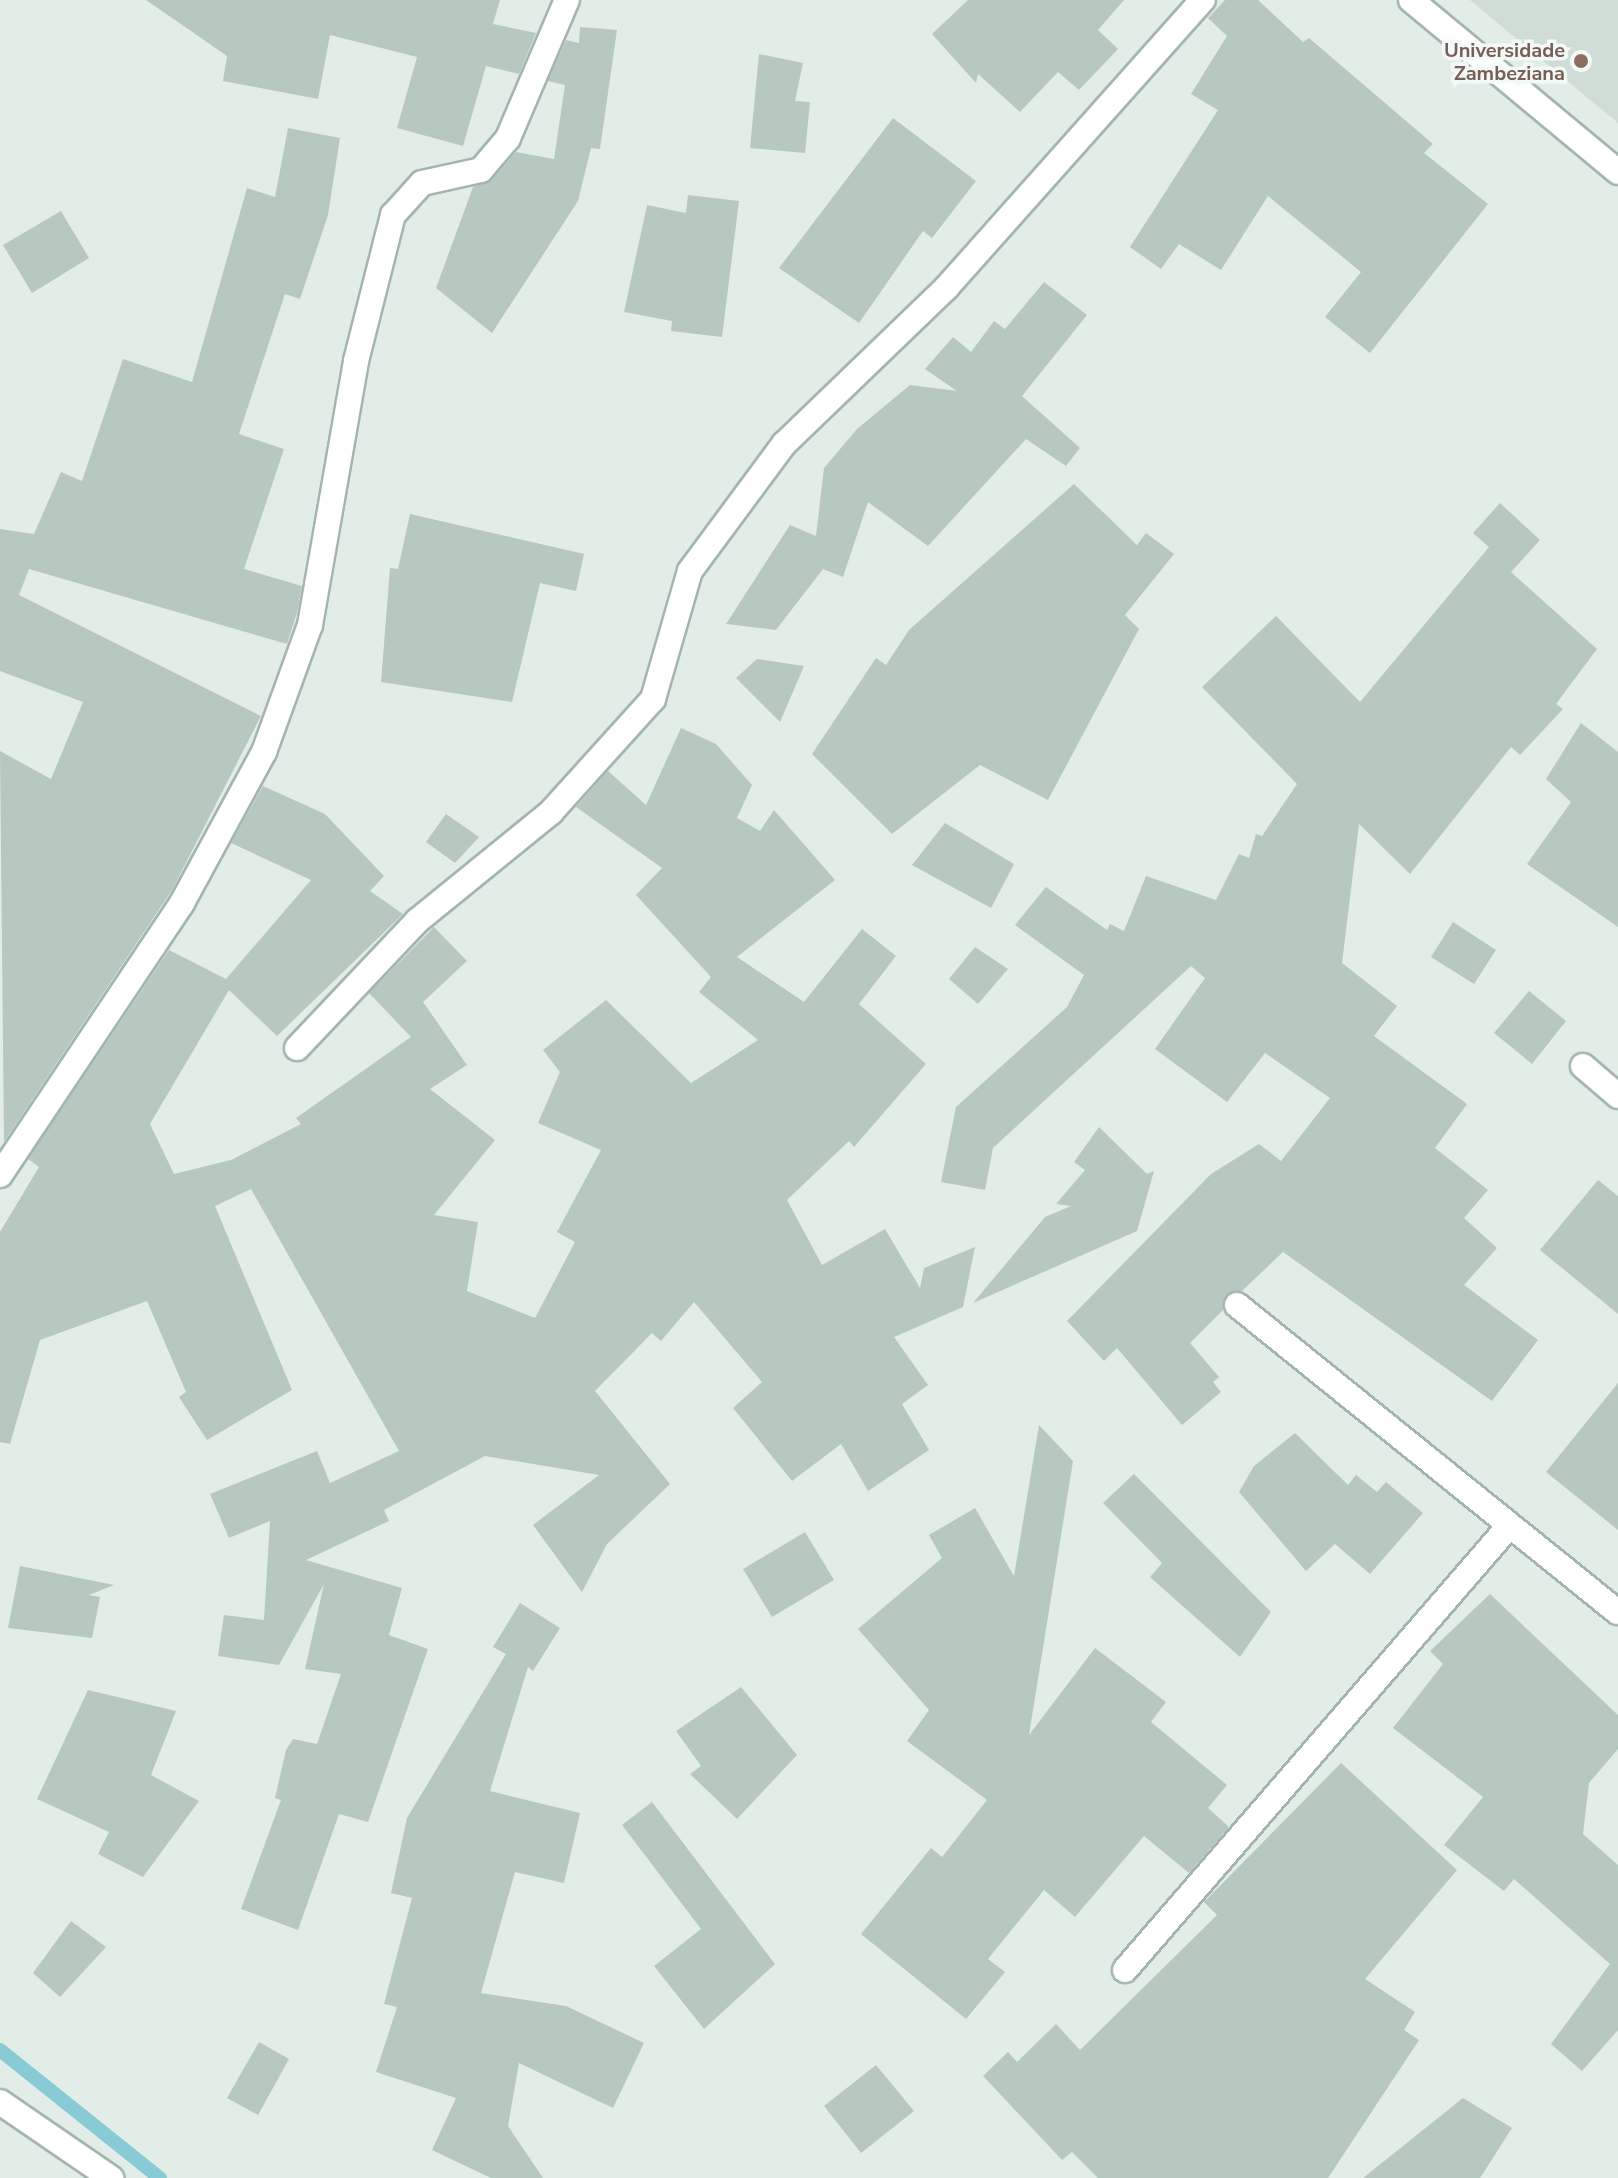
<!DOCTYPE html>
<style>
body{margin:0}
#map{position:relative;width:1618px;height:2178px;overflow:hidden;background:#e2ede8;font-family:"Nunito Sans",sans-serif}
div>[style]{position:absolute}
.built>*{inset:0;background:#d0ddd6}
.stream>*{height:14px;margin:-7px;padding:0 7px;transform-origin:7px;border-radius:7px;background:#88cbd4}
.building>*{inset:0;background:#b7c8c0}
.roads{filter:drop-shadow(2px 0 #a4b5af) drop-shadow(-2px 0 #a4b5af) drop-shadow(0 2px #a4b5af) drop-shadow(0 -2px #a4b5af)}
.street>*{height:24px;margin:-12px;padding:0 12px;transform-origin:12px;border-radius:12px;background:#fff}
.secondary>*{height:24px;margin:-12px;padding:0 12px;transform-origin:12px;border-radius:12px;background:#fff}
.dots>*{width:22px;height:22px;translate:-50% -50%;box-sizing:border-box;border:4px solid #f3f9f6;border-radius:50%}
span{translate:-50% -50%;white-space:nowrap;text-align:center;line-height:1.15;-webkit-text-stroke:7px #f3f9f6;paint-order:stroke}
.education-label{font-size:20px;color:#785e54;font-weight:700}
.right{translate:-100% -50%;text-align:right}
</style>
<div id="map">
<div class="built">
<i style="clip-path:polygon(1470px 0,1618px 0,1618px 123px)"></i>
</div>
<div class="stream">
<i style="left:0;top:2050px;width:205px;rotate:38.7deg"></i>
</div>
<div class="building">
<i style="clip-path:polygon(146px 0,500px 0,493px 24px,536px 33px,519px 74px,486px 66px,463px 146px,397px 128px,417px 57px,330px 35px,318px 99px,223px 81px,227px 56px)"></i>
<i style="clip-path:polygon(968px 0,1124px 0,1098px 30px,1118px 49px,1079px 90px,1058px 72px,1020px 112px,978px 74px,976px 83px,932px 34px)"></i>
<i style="clip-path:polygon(1225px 0,1258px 0,1303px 42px,1309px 38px,1433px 144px,1424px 153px,1488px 204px,1370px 353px,1325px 317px,1361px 272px,1268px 196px,1221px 270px,1179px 244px,1161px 269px,1130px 247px,1218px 110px,1191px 94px,1227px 36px,1208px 18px)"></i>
<i style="clip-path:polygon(580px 27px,617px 30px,600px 149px,591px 148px,578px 201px,492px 333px,436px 288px,473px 187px,492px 180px,516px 152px,554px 159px,565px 85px,548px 81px,566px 40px,579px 43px)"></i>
<i style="clip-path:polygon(759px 54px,803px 63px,795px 101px,810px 102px,805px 153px,750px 148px)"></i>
<i style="clip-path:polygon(893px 118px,976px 181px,932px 238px,923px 231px,859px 323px,779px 268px)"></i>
<i style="clip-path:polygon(288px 128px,340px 138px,328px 215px,300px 299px,285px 294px,239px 434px,284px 449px,244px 569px,302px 586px,297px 613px,287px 644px,29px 569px,19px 595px,261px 716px,172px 890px,4px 1142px,0 751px,51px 779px,83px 702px,0 671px,0 529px,34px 534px,61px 472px,82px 481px,123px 359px,192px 382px,247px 188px,275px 197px)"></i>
<i style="clip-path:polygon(688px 195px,739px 201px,722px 337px,671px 331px,672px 321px,624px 312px,647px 205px,686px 213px)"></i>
<i style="clip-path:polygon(61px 211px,89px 258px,32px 293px,3px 245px)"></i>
<i style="clip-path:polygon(1044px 282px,1087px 315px,1022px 396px,1080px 448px,1066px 466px,1026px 439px,928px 546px,868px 502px,843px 577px,823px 569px,776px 630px,726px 624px,790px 525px,816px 536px,824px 468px,857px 429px,910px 385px,957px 391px,925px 369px,953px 337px,971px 352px,994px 321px,1005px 329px)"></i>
<i style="clip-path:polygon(1074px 484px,1137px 545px,1146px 533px,1174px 554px,1125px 615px,1139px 629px,1048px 800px,980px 765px,892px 834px,812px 754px,876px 658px,886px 665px,909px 630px)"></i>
<i style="clip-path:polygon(1500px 503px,1540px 540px,1511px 572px,1597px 649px,1556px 704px,1563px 709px,1520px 755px,1511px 747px,1410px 874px,1359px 824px,1342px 963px,1397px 1006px,1374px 1036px,1467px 1104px,1435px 1148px,1488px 1190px,1464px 1218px,1497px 1248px,1464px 1285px,1538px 1340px,1492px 1401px,1283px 1252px,1242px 1291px,1226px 1295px,1223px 1310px,1190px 1343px,1219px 1377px,1213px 1382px,1221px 1392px,1182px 1425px,1117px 1348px,1104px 1361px,1067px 1321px,1211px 1174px,1259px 1144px,1281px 1161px,1330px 1098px,1265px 1053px,1227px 1102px,1155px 1049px,1205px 978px,1191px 966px,993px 1148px,985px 1190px,941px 1182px,956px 1107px,1067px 1007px,1084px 975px,1015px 925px,1046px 887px,1107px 930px,1110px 924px,1124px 931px,1146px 876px,1216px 900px,1239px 854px,1249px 858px,1256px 834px,1262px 836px,1297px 784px,1202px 687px,1276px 616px,1360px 702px,1489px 547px,1473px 533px)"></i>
<i style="clip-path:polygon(410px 514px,584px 554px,576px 591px,540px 583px,512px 702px,381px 682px,390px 568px,398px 569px)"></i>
<i style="clip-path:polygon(757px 659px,804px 666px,780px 722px,736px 678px)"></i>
<i style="clip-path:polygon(1581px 723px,1618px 752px,1618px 927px,1527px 864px,1571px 802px,1546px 779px)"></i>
<i style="clip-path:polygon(681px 728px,716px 744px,752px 785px,737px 818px,760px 831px,774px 810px,835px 880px,737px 957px,804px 1002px,862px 929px,896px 956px,859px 1004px,926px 1064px,854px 1147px,849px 1141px,787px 1200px,822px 1265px,885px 1229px,920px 1288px,924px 1268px,975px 1247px,963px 1307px,894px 1337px,928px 1385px,902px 1404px,929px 1450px,868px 1491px,841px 1444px,792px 1481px,733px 1408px,762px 1382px,694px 1302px,661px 1341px,652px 1333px,595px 1391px,670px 1484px,607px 1544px,582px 1592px,533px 1525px,599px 1475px,485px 1456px,384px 1510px,389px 1521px,306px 1560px,402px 1588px,389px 1635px,428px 1649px,368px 1822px,339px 1814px,298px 1930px,241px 1909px,281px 1800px,275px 1798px,286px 1750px,293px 1739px,317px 1744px,341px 1674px,305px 1669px,324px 1584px,279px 1665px,218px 1656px,224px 1615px,264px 1620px,270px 1521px,229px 1538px,210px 1494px,317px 1451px,330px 1483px,399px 1451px,251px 1189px,215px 1206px,292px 1390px,207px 1440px,179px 1397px,186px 1392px,147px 1301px,40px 1340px,10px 1444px,0 1442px,0 1232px,39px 1167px,28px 1159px,169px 950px,226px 979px,311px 880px,231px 843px,263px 786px,325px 814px,384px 876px,370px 891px,403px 914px,277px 1036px,229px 990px,150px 1124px,174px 1174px,231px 1160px,301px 1124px,296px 1118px,411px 1037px,369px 993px,434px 927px,467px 961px,423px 1002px,467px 1065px,430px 1089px,495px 1140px,434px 1215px,478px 1222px,467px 1291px,535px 1318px,575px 1242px,557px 1232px,601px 1150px,538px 1123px,560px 1072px,543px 1050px,606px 1000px,691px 1083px,758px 1040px,699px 992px,711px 977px,636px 895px,662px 868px,576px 807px,608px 771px,646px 805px)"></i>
<i style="clip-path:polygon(446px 814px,479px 837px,455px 863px,426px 842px)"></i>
<i style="clip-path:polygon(945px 823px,1014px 864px,991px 908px,912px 865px)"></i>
<i style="clip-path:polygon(1453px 922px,1496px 950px,1474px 984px,1431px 957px)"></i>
<i style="clip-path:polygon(975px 947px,1008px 969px,978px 1004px,949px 979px)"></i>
<i style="clip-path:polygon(1529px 991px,1566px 1021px,1532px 1064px,1494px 1033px)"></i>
<i style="clip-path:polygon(1099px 1127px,1147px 1174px,1154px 1171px,1137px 1231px,973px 1303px,1045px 1217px,1071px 1206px,1056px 1204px,1085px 1170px,1074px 1162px)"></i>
<i style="clip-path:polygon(1598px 1180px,1618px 1196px,1618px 1314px,1540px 1250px)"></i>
<i style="clip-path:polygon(1618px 1383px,1618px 1530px,1546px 1472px)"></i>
<i style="clip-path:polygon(1039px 1425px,1073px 1461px,1029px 1735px,1095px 1648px,1166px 1702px,1151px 1722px,1227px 1785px,1208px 1808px,1229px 1827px,1189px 1873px,1144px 1836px,1075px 1917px,1044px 1890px,988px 1959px,1005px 1972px,966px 2019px,861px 1934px,931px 1848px,942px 1857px,987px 1800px,907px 1741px,929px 1710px,858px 1629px,942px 1558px,929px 1535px,975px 1508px,1014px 1576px)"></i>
<i style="clip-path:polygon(1295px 1433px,1348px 1485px,1356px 1475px,1377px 1492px,1386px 1482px,1423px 1513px,1370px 1574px,1335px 1544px,1306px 1571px,1239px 1492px,1254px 1466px)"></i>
<i style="clip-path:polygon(1134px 1474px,1271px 1612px,1240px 1657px,1150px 1577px,1162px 1563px,1103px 1503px)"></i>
<i style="clip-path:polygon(805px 1532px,834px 1580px,772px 1617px,743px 1569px)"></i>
<i style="clip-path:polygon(20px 1566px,114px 1585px,89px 1595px,100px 1597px,92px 1638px,8px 1628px)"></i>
<i style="clip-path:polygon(1490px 1594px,1618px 1715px,1618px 1749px,1589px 1783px,1583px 1834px,1618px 1865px,1618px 2030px,1582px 2071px,1551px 2044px,1610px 1964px,1514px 1879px,1504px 1891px,1444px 1845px,1483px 1797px,1393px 1728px,1443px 1664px,1430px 1651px)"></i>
<i style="clip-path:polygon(520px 1603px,560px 1628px,533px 1671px,528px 1667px,490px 1791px,580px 1813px,564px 1883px,515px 1872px,481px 1993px,566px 2006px,644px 2043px,613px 2108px,519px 2063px,508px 2126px,543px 2178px,491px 2178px,432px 2150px,456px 2098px,376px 2072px,397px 2007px,384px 2004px,412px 1898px,391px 1893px,407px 1818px,506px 1654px,493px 1647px)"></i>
<i style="clip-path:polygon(741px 1687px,797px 1755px,737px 1819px,690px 1774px,701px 1766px,676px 1731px)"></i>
<i style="clip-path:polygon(88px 1690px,176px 1711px,151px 1775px,199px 1801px,143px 1877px,98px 1854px,109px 1832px,37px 1799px)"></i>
<i style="clip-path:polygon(1341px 1763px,1457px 1870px,1365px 1979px,1415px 2012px,1404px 2030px,1419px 2040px,1328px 2178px,1098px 2178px,1072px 2152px,1062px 2160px,983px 2076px,1008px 2052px,1017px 2062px,1056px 2024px,1080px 2050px,1217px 1915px,1204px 1902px)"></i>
<i style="clip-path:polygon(652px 1802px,775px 1964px,704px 2029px,654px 1966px,701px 1929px,622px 1825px)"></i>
<i style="clip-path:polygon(71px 1921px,106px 1947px,60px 1997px,33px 1973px)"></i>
<i style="clip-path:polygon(259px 2042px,289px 2059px,258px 2115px,227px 2098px)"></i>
<i style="clip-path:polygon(876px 2065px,914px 2111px,861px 2153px,824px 2106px)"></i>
<i style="clip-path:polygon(1463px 2098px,1512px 2128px,1480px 2178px,1363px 2178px)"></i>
</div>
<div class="roads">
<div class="street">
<i style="left:297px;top:1048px;width:175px;rotate:-46.6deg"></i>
<i style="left:417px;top:921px;width:173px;rotate:-39.1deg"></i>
<i style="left:551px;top:812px;width:152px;rotate:-47.9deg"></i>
<i style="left:653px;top:699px;width:133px;rotate:-73.9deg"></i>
<i style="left:690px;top:571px;width:158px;rotate:-53.5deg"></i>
<i style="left:784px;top:444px;width:225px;rotate:-43.9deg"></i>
<i style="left:946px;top:288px;width:386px;rotate:-48.3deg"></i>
<i style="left:1583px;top:1066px;width:46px;rotate:40.6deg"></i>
<i style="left:0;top:1175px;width:327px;rotate:-56.2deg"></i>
<i style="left:182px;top:903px;width:172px;rotate:-61.5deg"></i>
<i style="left:264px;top:752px;width:135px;rotate:-70.1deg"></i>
<i style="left:310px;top:625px;width:268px;rotate:-80.1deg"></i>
<i style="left:356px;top:361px;width:151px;rotate:-75.8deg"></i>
<i style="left:393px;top:215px;width:43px;rotate:-47.8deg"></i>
<i style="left:422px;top:183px;width:60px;rotate:-12.4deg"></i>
<i style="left:481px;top:170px;width:42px;rotate:-49.8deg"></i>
<i style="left:508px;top:138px;width:150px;rotate:-66.9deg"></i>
<i style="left:1237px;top:1305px;width:489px;rotate:38.9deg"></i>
<i style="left:1125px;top:1970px;width:588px;rotate:-49.13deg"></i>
<i style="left:0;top:2102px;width:135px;rotate:34.4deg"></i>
</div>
<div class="secondary">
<i style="left:1411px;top:0;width:269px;rotate:39.7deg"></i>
</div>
</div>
<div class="dots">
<i style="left:1581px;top:61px;background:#8d6e63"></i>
</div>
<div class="education-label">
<span class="right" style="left:1565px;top:62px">Universidade<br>Zambeziana</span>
</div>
</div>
